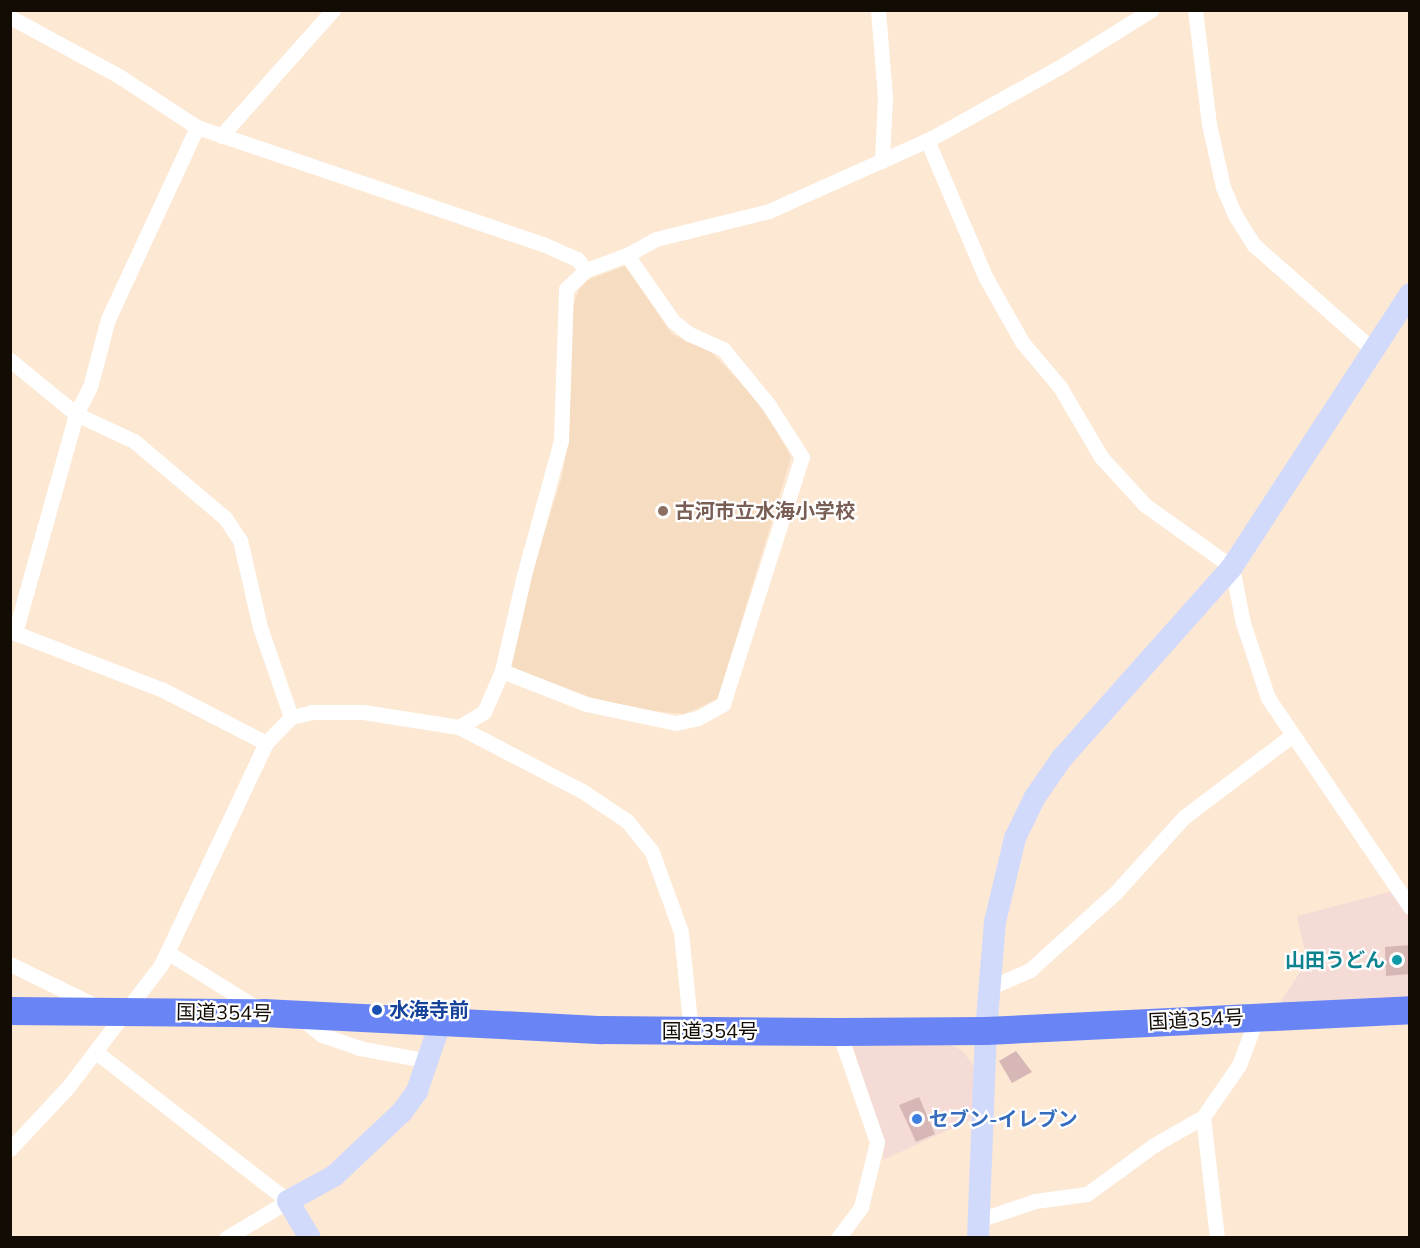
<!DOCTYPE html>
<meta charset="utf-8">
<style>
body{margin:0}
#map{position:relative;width:1420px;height:1248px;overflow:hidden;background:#fde8d3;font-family:"Nunito Sans","Noto Sans JP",sans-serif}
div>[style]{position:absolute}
.commercial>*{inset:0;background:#f5dbd6}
.built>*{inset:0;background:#f6dcc1}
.building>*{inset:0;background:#d6b7b5}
.street>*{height:15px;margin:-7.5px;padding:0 7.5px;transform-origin:7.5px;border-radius:7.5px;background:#fff}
.secondary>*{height:22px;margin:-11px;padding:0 11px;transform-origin:11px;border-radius:11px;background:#d2dafc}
.highway>*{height:28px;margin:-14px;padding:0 14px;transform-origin:14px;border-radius:14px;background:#6984f4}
.dots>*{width:16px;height:16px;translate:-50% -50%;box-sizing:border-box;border:3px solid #fff;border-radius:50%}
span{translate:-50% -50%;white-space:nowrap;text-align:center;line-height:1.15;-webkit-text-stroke:4.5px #fff;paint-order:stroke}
.education-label{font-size:20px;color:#785e54;font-weight:700}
.left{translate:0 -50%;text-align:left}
.culture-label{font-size:20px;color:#0d838f;font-weight:700}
.right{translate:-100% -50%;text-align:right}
.transit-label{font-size:20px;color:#164399;font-weight:700}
.street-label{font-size:20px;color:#120c05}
.shop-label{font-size:20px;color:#366cbe;font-weight:700}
.frame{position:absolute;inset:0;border:12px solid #120c05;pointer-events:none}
</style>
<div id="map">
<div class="commercial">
<i style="clip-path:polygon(1397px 890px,1409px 914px,1409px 1001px,1278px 1006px,1307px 961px,1297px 916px)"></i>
<i style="clip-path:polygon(857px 1041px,951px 1045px,963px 1051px,976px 1070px,972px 1119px,883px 1160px,884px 1143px,853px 1047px)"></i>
</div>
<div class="built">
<i style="clip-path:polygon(625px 266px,672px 334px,710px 351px,764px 407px,791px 457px,718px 698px,685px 714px,642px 710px,586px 696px,509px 669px,529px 581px,562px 477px,569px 435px,573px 306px,579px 290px,588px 280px)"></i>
</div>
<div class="building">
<i style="clip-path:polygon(1410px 945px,1410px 974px,1386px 976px,1385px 947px)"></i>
<i style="clip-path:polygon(1016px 1051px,1032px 1072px,1012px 1083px,999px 1061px)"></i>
<i style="clip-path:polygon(919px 1097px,935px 1134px,916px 1142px,899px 1105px)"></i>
</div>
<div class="street">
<i style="left:878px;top:10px;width:87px;rotate:85.4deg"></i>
<i style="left:885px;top:97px;width:64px;rotate:92.7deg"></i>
<i style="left:1195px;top:10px;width:115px;rotate:83deg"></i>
<i style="left:1209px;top:124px;width:65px;rotate:77.5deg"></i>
<i style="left:1223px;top:187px;width:30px;rotate:67deg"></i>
<i style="left:1235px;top:215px;width:36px;rotate:58deg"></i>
<i style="left:1254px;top:245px;width:159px;rotate:41.4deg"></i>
<i style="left:10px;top:17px;width:124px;rotate:28.4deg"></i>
<i style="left:119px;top:76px;width:93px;rotate:33.2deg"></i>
<i style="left:197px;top:127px;width:365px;rotate:18.7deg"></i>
<i style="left:543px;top:244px;width:37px;rotate:24deg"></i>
<i style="left:577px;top:259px;width:14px;rotate:51deg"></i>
<i style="left:221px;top:136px;width:169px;rotate:-48.4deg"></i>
<i style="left:927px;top:140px;width:150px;rotate:66.9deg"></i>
<i style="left:986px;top:278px;width:73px;rotate:60.6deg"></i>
<i style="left:1022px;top:342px;width:59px;rotate:49.8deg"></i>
<i style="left:1060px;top:387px;width:81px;rotate:59.6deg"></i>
<i style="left:1101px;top:457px;width:65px;rotate:47.5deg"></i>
<i style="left:1145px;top:505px;width:107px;rotate:35.5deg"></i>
<i style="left:1232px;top:567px;width:57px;rotate:78.9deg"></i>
<i style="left:1243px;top:623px;width:79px;rotate:71.6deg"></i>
<i style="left:1268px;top:698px;width:253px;rotate:55.8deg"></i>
<i style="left:10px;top:360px;width:85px;rotate:39.3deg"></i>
<i style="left:76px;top:414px;width:64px;rotate:25deg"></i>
<i style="left:134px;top:441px;width:119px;rotate:40.2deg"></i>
<i style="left:225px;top:518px;width:27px;rotate:56deg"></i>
<i style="left:240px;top:540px;width:89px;rotate:77.1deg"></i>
<i style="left:260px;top:627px;width:95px;rotate:71deg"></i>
<i style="left:10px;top:631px;width:164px;rotate:21.1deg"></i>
<i style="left:163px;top:690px;width:116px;rotate:27.2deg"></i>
<i style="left:15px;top:633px;width:227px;rotate:-74.4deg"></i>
<i style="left:76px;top:414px;width:30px;rotate:-63deg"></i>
<i style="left:90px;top:387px;width:70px;rotate:-75.2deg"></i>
<i style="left:108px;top:319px;width:212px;rotate:-65.1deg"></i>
<i style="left:502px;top:671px;width:90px;rotate:21.4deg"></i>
<i style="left:586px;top:704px;width:92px;rotate:11.9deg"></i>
<i style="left:676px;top:723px;width:23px;rotate:-13deg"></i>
<i style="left:698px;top:718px;width:29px;rotate:-29deg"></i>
<i style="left:723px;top:704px;width:259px;rotate:-72.3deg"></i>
<i style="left:802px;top:457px;width:63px;rotate:-122.7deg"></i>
<i style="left:768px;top:404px;width:71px;rotate:-129.3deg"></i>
<i style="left:723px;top:349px;width:37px;rotate:-156deg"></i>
<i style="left:689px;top:334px;width:21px;rotate:-141deg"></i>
<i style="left:673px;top:321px;width:80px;rotate:-124.9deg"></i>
<i style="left:459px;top:727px;width:139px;rotate:27.5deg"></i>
<i style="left:582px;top:791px;width:54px;rotate:33.7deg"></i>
<i style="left:627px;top:821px;width:40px;rotate:51deg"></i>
<i style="left:652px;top:852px;width:85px;rotate:70.1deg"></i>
<i style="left:681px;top:932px;width:100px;rotate:84.3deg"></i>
<i style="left:167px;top:952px;width:110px;rotate:31.9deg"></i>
<i style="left:10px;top:964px;width:96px;rotate:26deg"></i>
<i style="left:989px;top:988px;width:45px;rotate:-23.7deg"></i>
<i style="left:1030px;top:970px;width:116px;rotate:-42.2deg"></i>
<i style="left:1116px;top:892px;width:101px;rotate:-47.8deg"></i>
<i style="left:1184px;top:817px;width:134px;rotate:-37.1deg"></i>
<i style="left:299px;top:1016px;width:30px;rotate:40deg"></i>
<i style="left:322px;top:1035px;width:39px;rotate:19deg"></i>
<i style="left:359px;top:1048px;width:71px;rotate:10.5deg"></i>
<i style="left:96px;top:1052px;width:243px;rotate:37.8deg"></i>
<i style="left:288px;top:1201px;width:72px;rotate:149.2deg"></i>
<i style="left:1203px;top:1117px;width:122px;rotate:83.4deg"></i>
<i style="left:10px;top:1149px;width:85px;rotate:-46.9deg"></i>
<i style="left:68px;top:1087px;width:153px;rotate:-52.7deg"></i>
<i style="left:161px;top:965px;width:246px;rotate:-64.7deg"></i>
<i style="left:266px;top:743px;width:36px;rotate:-46deg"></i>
<i style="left:291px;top:717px;width:22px;rotate:-13deg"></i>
<i style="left:312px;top:712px;width:51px"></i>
<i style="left:363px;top:712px;width:97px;rotate:8.9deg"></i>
<i style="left:459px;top:727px;width:29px;rotate:-31deg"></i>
<i style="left:484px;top:712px;width:45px;rotate:-66.3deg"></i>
<i style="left:502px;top:671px;width:98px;rotate:-77.1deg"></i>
<i style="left:524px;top:575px;width:139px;rotate:-74.6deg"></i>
<i style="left:561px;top:441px;width:152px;rotate:-88.1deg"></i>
<i style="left:566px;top:289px;width:28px;rotate:-44deg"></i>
<i style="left:586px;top:270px;width:44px;rotate:-20.1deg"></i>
<i style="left:627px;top:255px;width:33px;rotate:-29deg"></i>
<i style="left:656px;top:239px;width:116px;rotate:-13.9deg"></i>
<i style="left:769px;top:211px;width:179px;rotate:-24.1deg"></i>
<i style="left:932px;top:138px;width:144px;rotate:-29.1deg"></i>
<i style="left:1058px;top:68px;width:110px;rotate:-31.9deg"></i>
<i style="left:979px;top:1220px;width:59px;rotate:-18.7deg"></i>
<i style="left:1035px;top:1201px;width:52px;rotate:-7.7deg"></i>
<i style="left:1087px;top:1194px;width:83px;rotate:-36.2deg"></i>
<i style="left:1154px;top:1145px;width:56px;rotate:-29.7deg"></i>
<i style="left:1203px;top:1117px;width:63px;rotate:-55.3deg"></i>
<i style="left:1239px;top:1065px;width:51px;rotate:-69.4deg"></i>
<i style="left:838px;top:1238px;width:39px;rotate:-53deg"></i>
<i style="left:861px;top:1207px;width:67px;rotate:-76.2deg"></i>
<i style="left:877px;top:1142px;width:116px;rotate:-109.1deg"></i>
</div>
<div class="secondary">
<i style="left:310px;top:1238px;width:43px;rotate:-120.7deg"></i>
<i style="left:288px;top:1201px;width:52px;rotate:-28.5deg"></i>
<i style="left:334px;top:1176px;width:93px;rotate:-43.3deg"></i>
<i style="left:402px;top:1112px;width:26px;rotate:-54deg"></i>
<i style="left:417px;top:1091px;width:74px;rotate:-71.1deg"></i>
<i style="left:978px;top:1238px;width:207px;rotate:-87.8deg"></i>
<i style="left:986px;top:1031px;width:109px;rotate:-85.3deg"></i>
<i style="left:995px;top:922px;width:86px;rotate:-76.6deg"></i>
<i style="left:1015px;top:838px;width:46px;rotate:-64deg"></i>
<i style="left:1035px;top:797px;width:47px;rotate:-55.3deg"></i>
<i style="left:1062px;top:758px;width:256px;rotate:-48.3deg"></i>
<i style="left:1232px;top:567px;width:326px;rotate:-56.9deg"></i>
</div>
<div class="highway">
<i style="left:10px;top:1011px;width:254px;rotate:0.5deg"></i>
<i style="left:264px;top:1013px;width:339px;rotate:2.9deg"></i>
<i style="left:603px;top:1030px;width:236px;rotate:0.5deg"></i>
<i style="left:839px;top:1032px;width:147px;rotate:-0.4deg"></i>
<i style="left:986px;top:1031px;width:425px;rotate:-2.8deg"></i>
</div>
<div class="dots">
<i style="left:663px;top:511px;background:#8d6e63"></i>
<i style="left:1397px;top:960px;background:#0f9aa8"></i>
<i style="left:377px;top:1010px;background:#1a4fb4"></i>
<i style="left:917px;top:1119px;background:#3f7fe0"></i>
</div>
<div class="education-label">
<span class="left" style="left:675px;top:511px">古河市立水海小学校</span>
</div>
<div class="culture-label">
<span class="right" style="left:1385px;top:960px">山田うどん</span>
</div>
<div class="transit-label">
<span class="left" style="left:389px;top:1010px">水海寺前</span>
</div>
<div class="street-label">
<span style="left:224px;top:1013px;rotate:1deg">国道354号</span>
<span style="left:1196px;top:1020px;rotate:-3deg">国道354号</span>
<span style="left:710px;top:1031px">国道354号</span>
</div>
<div class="shop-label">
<span class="left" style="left:929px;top:1119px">セブン-イレブン</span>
</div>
<div class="frame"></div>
</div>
